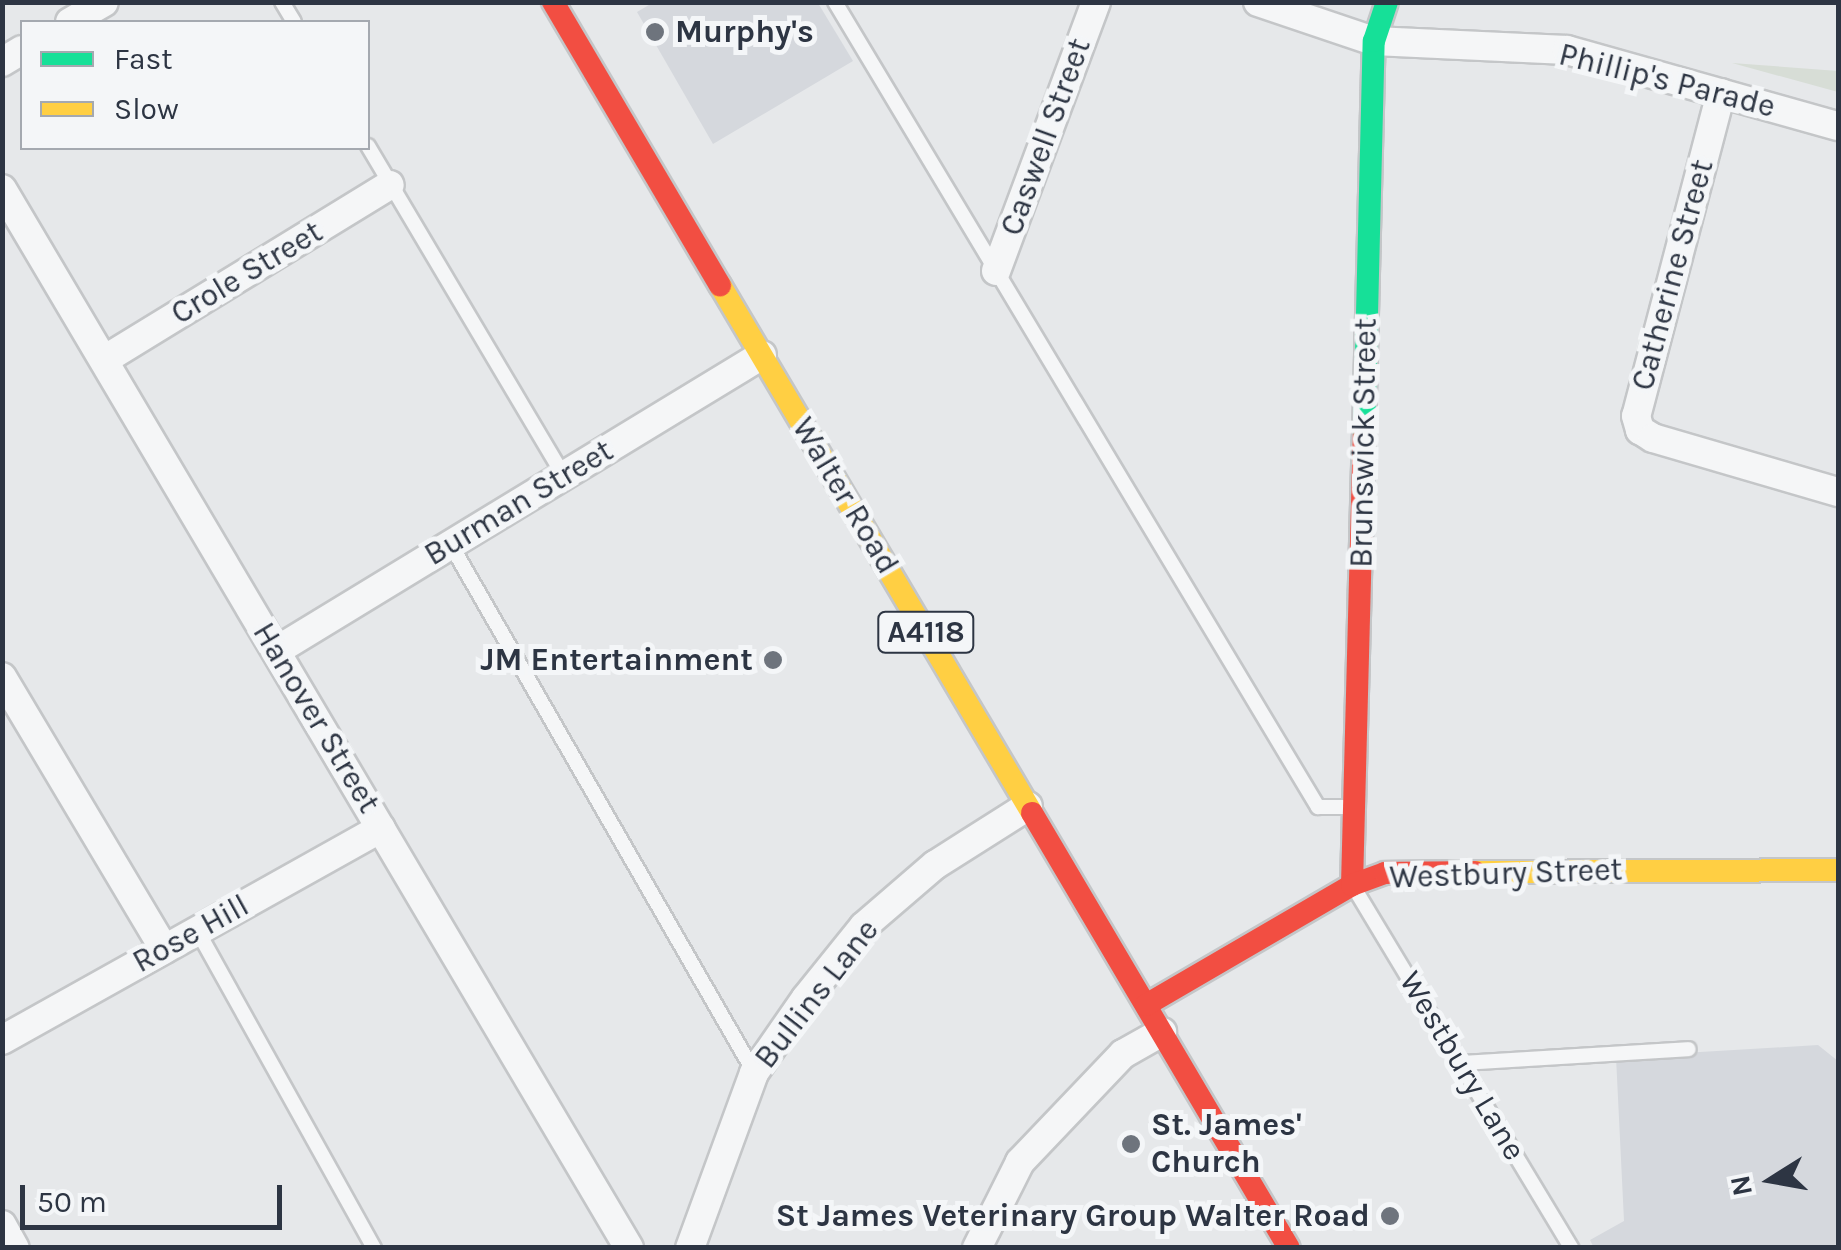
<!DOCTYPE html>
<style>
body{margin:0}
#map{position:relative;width:1841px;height:1250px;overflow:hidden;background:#e6e8ea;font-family:Karla,sans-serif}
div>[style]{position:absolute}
.built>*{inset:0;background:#d5d8dd}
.green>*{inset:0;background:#d7ddd6}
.roads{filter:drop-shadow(2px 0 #c4c6c8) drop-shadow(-2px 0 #c4c6c8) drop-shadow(0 2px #c4c6c8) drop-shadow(0 -2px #c4c6c8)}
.lane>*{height:14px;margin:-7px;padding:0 7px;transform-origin:7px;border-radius:7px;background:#f5f6f7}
.street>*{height:28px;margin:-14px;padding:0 14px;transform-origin:14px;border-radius:14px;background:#f5f6f7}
.fast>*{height:22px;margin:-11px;padding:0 11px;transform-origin:11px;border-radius:11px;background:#16e098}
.slow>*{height:22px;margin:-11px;padding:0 11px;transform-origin:11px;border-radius:11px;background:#ffcf43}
.jam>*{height:22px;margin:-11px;padding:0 11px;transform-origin:11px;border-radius:11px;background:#f24e42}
.dots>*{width:28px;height:28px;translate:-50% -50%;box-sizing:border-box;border:5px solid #f4f6f8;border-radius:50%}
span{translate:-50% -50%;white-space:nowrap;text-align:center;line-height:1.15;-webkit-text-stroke:10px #f4f6f8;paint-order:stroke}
.shield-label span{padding:2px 8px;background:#f4f6f8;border:2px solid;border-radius:8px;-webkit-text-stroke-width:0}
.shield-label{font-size:30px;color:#2d3543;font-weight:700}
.poi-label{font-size:32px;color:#2d3543;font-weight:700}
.left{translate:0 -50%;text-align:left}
.right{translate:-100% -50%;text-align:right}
.street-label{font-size:32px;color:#2d3543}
.frame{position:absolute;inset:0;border:5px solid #2d3543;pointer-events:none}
.legend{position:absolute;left:20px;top:20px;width:350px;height:130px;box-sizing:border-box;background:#f4f6f8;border:2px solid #a4a9b0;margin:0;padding:12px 18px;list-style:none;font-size:30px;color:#2d3543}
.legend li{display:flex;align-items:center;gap:20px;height:50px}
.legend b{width:50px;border:2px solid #a4a9b0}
.north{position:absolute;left:1721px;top:1130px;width:100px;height:100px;-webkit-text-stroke:8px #f4f6f8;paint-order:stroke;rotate:259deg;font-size:28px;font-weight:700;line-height:40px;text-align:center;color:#2d3543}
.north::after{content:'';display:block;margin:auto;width:35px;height:45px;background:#2d3543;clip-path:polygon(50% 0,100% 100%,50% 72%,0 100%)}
.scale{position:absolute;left:20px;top:1185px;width:262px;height:45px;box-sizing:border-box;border:5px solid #2d3543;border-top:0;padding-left:12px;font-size:30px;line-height:35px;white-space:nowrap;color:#2d3543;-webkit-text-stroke:8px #f4f6f8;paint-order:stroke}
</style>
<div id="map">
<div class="built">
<i style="clip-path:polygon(654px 2px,818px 3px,853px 61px,713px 144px,637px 12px)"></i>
<i style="clip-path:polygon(1818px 1045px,1838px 1061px,1838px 1247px,1594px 1248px,1590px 1240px,1624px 1221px,1616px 1057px)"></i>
</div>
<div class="green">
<i style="clip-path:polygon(1732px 63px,1838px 71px,1838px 92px)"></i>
</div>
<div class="roads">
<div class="lane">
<i style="left:282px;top:2px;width:23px;rotate:59deg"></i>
<i style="left:835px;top:2px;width:939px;rotate:59.04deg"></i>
<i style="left:1318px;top:807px;width:36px"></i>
<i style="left:368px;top:146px;width:384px;rotate:59.3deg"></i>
<i style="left:451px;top:545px;width:608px;rotate:60.1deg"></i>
<i style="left:1353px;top:886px;width:423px;rotate:58.9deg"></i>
<i style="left:197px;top:930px;width:364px;rotate:60.9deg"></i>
<i style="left:1461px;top:1063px;width:228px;rotate:-3.5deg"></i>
</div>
<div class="street">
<i style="left:1258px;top:2px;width:122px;rotate:18.6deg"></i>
<i style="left:1374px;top:41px;width:193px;rotate:2.7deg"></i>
<i style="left:1567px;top:50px;width:281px;rotate:15.7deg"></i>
<i style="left:70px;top:22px;width:39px;rotate:-30deg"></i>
<i style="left:2px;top:62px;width:23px;rotate:-31deg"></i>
<i style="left:1721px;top:93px;width:334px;rotate:104.7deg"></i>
<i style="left:1636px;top:416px;width:15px;rotate:74deg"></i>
<i style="left:1640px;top:430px;width:15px;rotate:32deg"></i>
<i style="left:1653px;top:438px;width:193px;rotate:16.3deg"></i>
<i style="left:2px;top:189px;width:1231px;rotate:59.37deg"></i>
<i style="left:996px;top:271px;width:287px;rotate:-69.6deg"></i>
<i style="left:104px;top:360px;width:335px;rotate:-31.5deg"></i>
<i style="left:276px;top:651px;width:569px;rotate:-31.34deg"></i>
<i style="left:2px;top:677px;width:317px;rotate:59.2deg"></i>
<i style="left:2px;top:1040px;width:434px;rotate:-29.2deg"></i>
<i style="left:2px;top:1225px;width:26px;rotate:61deg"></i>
<i style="left:690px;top:1248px;width:186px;rotate:-69.9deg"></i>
<i style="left:754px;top:1073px;width:91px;rotate:-55.3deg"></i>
<i style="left:806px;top:998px;width:92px;rotate:-51.1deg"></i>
<i style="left:864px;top:926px;width:94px;rotate:-40.7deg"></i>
<i style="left:935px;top:865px;width:110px;rotate:-32.4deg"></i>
<i style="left:977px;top:1248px;width:96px;rotate:-63.4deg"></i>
<i style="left:1020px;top:1162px;width:149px;rotate:-46.4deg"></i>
<i style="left:1123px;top:1054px;width:45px;rotate:-29.4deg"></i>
</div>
<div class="fast">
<i style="left:1364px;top:437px;width:396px;rotate:-88.6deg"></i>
<i style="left:1374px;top:41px;width:41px;rotate:-71.6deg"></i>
</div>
<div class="slow">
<i style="left:720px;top:285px;width:613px;rotate:59.42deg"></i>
<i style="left:1475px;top:872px;width:363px;rotate:-0.3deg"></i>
</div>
<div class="jam">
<i style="left:553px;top:2px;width:329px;rotate:59.5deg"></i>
<i style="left:1032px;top:813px;width:505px;rotate:59.43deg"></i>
<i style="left:1352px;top:885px;width:448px;rotate:-88.5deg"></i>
<i style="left:1146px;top:1005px;width:238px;rotate:-30.2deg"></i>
<i style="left:1352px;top:885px;width:35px;rotate:-20deg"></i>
<i style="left:1385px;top:873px;width:90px;rotate:-0.6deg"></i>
</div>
</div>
<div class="dots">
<i style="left:655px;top:32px;background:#6e747d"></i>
<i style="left:773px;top:660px;background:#6e747d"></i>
<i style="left:1131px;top:1144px;background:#6e747d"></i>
<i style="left:1390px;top:1216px;background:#6e747d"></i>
</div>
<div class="shield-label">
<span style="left:926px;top:632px">A4118</span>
</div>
<div class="poi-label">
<span class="left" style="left:675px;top:32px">Murphy's</span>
<span class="right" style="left:753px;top:660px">JM Entertainment</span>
<span class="left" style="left:1151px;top:1144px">St. James'<br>Church</span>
<span class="right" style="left:1370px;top:1216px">St James Veterinary Group Walter Road</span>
</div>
<div class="street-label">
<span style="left:1667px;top:81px;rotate:14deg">Phillip's Parade</span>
<span style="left:1046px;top:137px;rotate:-70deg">Caswell Street</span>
<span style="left:247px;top:273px;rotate:-31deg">Crole Street</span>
<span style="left:1673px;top:275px;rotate:-75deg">Catherine Street</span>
<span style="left:1364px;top:443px;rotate:-89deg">Brunswick Street</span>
<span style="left:845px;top:496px;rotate:59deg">Walter Road</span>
<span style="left:519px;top:503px;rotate:-31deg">Burman Street</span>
<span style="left:316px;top:718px;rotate:59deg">Hanover Street</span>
<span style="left:1506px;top:874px;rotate:-2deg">Westbury Street</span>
<span style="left:191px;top:934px;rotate:-29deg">Rose Hill</span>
<span style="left:817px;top:994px;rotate:-52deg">Bullins Lane</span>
<span style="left:1462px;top:1066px;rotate:59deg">Westbury Lane</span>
</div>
<div class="frame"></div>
<ul class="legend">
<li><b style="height:12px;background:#16e098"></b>Fast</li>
<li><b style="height:12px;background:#ffcf43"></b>Slow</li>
</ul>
<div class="north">N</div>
<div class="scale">50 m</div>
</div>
